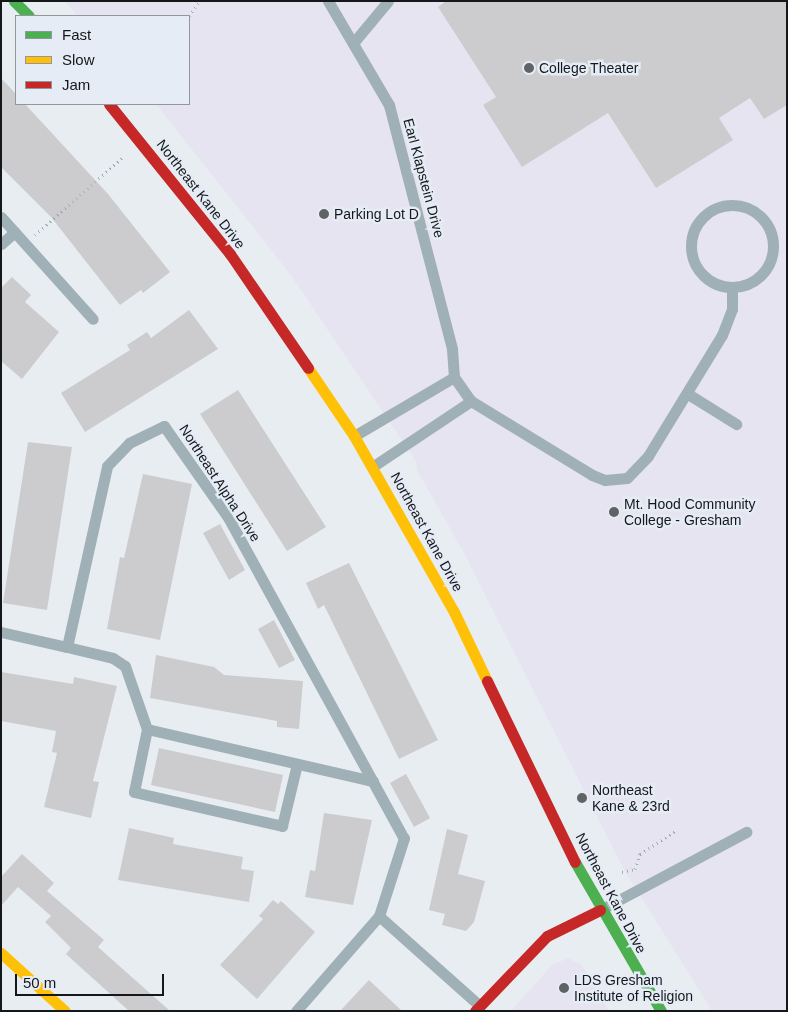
<!DOCTYPE html>
<style>
body{margin:0}
#map{position:relative;width:788px;height:1012px;overflow:hidden;background:#e8edf2;font-family:Helvetica,sans-serif}
div>[style]{position:absolute}
.education>*{inset:0;background:#e7e4f2}
.building>*{inset:0;background:#ccccce}
.path>*{height:3px;margin-top:-1.5px;transform-origin:0;background:repeating-linear-gradient(90deg,#a0acb1 0 1px,transparent 0 5px)}
.lane>*{height:11px;margin:-5.5px;padding:0 5.5px;transform-origin:5.5px;border-radius:5.5px;background:#9fb0b6}
.lane>.ring{margin:-5.5px;padding:0;box-sizing:content-box;background:none;border:11px solid #9fb0b6;border-radius:50%}
.fast>*{height:11px;margin:-5.5px;padding:0 5.5px;transform-origin:5.5px;border-radius:5.5px;background:#4caf50}
.slow>*{height:11px;margin:-5.5px;padding:0 5.5px;transform-origin:5.5px;border-radius:5.5px;background:#ffc107}
.jam>*{height:11px;margin:-5.5px;padding:0 5.5px;transform-origin:5.5px;border-radius:5.5px;background:#c62828}
.dots>*{width:14px;height:14px;translate:-50% -50%;box-sizing:border-box;border:2px solid #e5ecf5;border-radius:50%}
span{translate:-50% -50%;white-space:nowrap;text-align:center;line-height:1.15;-webkit-text-stroke:5px #e5ecf5;paint-order:stroke}
.poi-label{font-size:14px;color:#15181b}
.left{translate:0 -50%;text-align:left}
.street-label{font-size:14px;color:#15181b}
.frame{position:absolute;inset:0;border:2px solid #15181b;pointer-events:none}
.legend{position:absolute;left:15px;top:15px;width:175px;height:90px;box-sizing:border-box;background:#e5ecf5;border:1px solid #92979e;margin:0;padding:6px 9px;list-style:none;font-size:15px;color:#15181b}
.legend li{display:flex;align-items:center;gap:10px;height:25px}
.legend b{width:25px;border:1px solid #92979e}
.scale{position:absolute;left:15px;top:974px;width:149px;height:22px;box-sizing:border-box;border:2px solid #15181b;border-top:0;padding-left:6px;font-size:15px;line-height:18px;white-space:nowrap;color:#15181b;-webkit-text-stroke:4px #e5ecf5;paint-order:stroke}
</style>
<div id="map">
<div class="education">
<i style="clip-path:polygon(65px 1px,787px 1px,787px 1011px,712px 1011px,623px 868px,465px 555px,417px 470px,416px 461px,290px 274px,156px 104px,189px 104px,189px 16px,78px 16px)"></i>
<i style="clip-path:polygon(568px 958px,582px 965px,609px 1011px,511px 1011px,552px 965px)"></i>
</div>
<div class="building">
<i style="clip-path:polygon(446px 1px,787px 1px,787px 105px,764px 119px,750px 98px,719px 118px,733px 140px,656px 188px,608px 113px,522px 167px,483px 105px,496px 97px,438px 7px)"></i>
<i style="clip-path:polygon(1px 78px,16px 94px,16px 104px,25px 104px,108px 194px,170px 272px,143px 293px,141px 290px,120px 305px,51px 217px,1px 167px)"></i>
<i style="clip-path:polygon(12px 277px,31px 295px,25px 302px,59px 332px,22px 379px,1px 361px,1px 288px)"></i>
<i style="clip-path:polygon(189px 310px,218px 349px,85px 432px,61px 393px,130px 350px,127px 345px,147px 332px,151px 338px)"></i>
<i style="clip-path:polygon(238px 390px,326px 527px,287px 551px,200px 414px)"></i>
<i style="clip-path:polygon(28px 442px,72px 447px,47px 610px,3px 603px)"></i>
<i style="clip-path:polygon(143px 474px,192px 484px,160px 640px,107px 629px,120px 557px,124px 558px)"></i>
<i style="clip-path:polygon(220px 524px,245px 570px,229px 580px,203px 533px)"></i>
<i style="clip-path:polygon(349px 563px,438px 740px,399px 759px,324px 605px,318px 609px,306px 583px)"></i>
<i style="clip-path:polygon(274px 620px,295px 660px,279px 668px,258px 629px)"></i>
<i style="clip-path:polygon(156px 655px,214px 667px,224px 675px,303px 681px,299px 729px,277px 727px,277px 721px,150px 698px)"></i>
<i style="clip-path:polygon(1px 672px,73px 684px,74px 677px,117px 686px,93px 781px,99px 782px,91px 818px,44px 807px,57px 753px,52px 752px,56px 731px,1px 721px)"></i>
<i style="clip-path:polygon(159px 748px,283px 775px,275px 812px,151px 785px)"></i>
<i style="clip-path:polygon(406px 774px,430px 818px,414px 827px,390px 783px)"></i>
<i style="clip-path:polygon(324px 813px,372px 820px,353px 905px,305px 897px,310px 870px,315px 871px)"></i>
<i style="clip-path:polygon(129px 828px,174px 838px,173px 844px,243px 857px,241px 869px,254px 871px,249px 902px,118px 880px)"></i>
<i style="clip-path:polygon(447px 829px,468px 835px,458px 874px,485px 881px,474px 922px,466px 931px,442px 925px,445px 914px,429px 910px)"></i>
<i style="clip-path:polygon(22px 854px,54px 883px,47px 891px,104px 940px,98px 947px,170px 1011px,129px 1011px,66px 954px,71px 948px,45px 922px,51px 916px,18px 887px,1px 906px,1px 877px)"></i>
<i style="clip-path:polygon(273px 900px,278px 904px,281px 901px,315px 932px,257px 999px,220px 965px,263px 919px,259px 916px)"></i>
<i style="clip-path:polygon(369px 980px,402px 1011px,340px 1011px)"></i>
</div>
<div class="path">
<i style="left:189px;top:16px;width:18px;rotate:-56deg"></i>
<i style="left:35px;top:235px;width:116px;rotate:-41.5deg"></i>
<i style="left:622px;top:872px;width:13px;rotate:-13deg"></i>
<i style="left:635px;top:869px;width:16px;rotate:-72deg"></i>
<i style="left:640px;top:854px;width:44px;rotate:-33deg"></i>
</div>
<div class="lane">
<i style="left:328px;top:1px;width:121px;rotate:59.6deg"></i>
<i style="left:389px;top:105px;width:252px;rotate:75.5deg"></i>
<i style="left:452px;top:349px;width:28px;rotate:86deg"></i>
<i style="left:454px;top:377px;width:29px;rotate:55deg"></i>
<i style="left:471px;top:401px;width:142px;rotate:31.4deg"></i>
<i style="left:592px;top:475px;width:14px;rotate:21deg"></i>
<i style="left:605px;top:480px;width:22px;rotate:-5deg"></i>
<i style="left:627px;top:478px;width:30px;rotate:-46deg"></i>
<i style="left:648px;top:456px;width:142px;rotate:-58.6deg"></i>
<i style="left:722px;top:335px;width:28px;rotate:-69deg"></i>
<i style="left:732px;top:309px;width:21px;rotate:-90deg"></i>
<i style="left:354px;top:42px;width:53px;rotate:-50.3deg"></i>
<i class="ring" style="left:691px;top:205px;width:71px;height:71px"></i>
<i style="left:1px;top:217px;width:137px;rotate:48deg"></i>
<i style="left:1px;top:244px;width:18px;rotate:-41deg"></i>
<i style="left:688px;top:394px;width:57px;rotate:32deg"></i>
<i style="left:354px;top:436px;width:116px;rotate:-30.5deg"></i>
<i style="left:372px;top:467px;width:119px;rotate:-33.7deg"></i>
<i style="left:1px;top:632px;width:68px;rotate:12.8deg"></i>
<i style="left:67px;top:647px;width:185px;rotate:-77.5deg"></i>
<i style="left:107px;top:466px;width:32px;rotate:-46deg"></i>
<i style="left:129px;top:443px;width:39px;rotate:-26deg"></i>
<i style="left:164px;top:426px;width:113px;rotate:55deg"></i>
<i style="left:229px;top:519px;width:364px;rotate:61.3deg"></i>
<i style="left:404px;top:838px;width:82px;rotate:107.8deg"></i>
<i style="left:379px;top:916px;width:135px;rotate:41.7deg"></i>
<i style="left:67px;top:647px;width:47px;rotate:13.4deg"></i>
<i style="left:113px;top:658px;width:14px;rotate:34deg"></i>
<i style="left:125px;top:666px;width:67px;rotate:70.8deg"></i>
<i style="left:147px;top:729px;width:232px;rotate:13deg"></i>
<i style="left:147px;top:729px;width:64px;rotate:101.7deg"></i>
<i style="left:134px;top:792px;width:152px;rotate:12.9deg"></i>
<i style="left:282px;top:826px;width:64px;rotate:-76.4deg"></i>
<i style="left:600px;top:910px;width:166px;rotate:-28.1deg"></i>
<i style="left:296px;top:1011px;width:126px;rotate:-48.9deg"></i>
</div>
<div class="fast">
<i style="left:14px;top:1px;width:21px;rotate:45deg"></i>
<i style="left:575px;top:862px;width:172px;rotate:60deg"></i>
</div>
<div class="slow">
<i style="left:308px;top:368px;width:82px;rotate:55.9deg"></i>
<i style="left:354px;top:436px;width:202px;rotate:60.4deg"></i>
<i style="left:454px;top:612px;width:76px;rotate:64.4deg"></i>
<i style="left:1px;top:953px;width:86px;rotate:42.2deg"></i>
</div>
<div class="jam">
<i style="left:109px;top:104px;width:193px;rotate:51.1deg"></i>
<i style="left:230px;top:254px;width:138px;rotate:55.6deg"></i>
<i style="left:487px;top:681px;width:201px;rotate:64.1deg"></i>
<i style="left:475px;top:1011px;width:104px;rotate:-46.2deg"></i>
<i style="left:547px;top:936px;width:59px;rotate:-26.1deg"></i>
</div>
<div class="dots">
<i style="left:529px;top:68px;background:#5f6366"></i>
<i style="left:324px;top:214px;background:#5f6366"></i>
<i style="left:614px;top:512px;background:#5f6366"></i>
<i style="left:582px;top:798px;background:#5f6366"></i>
<i style="left:564px;top:988px;background:#5f6366"></i>
</div>
<div class="poi-label">
<span class="left" style="left:539px;top:68px">College Theater</span>
<span class="left" style="left:334px;top:214px">Parking Lot D</span>
<span class="left" style="left:624px;top:512px">Mt. Hood Community<br>College - Gresham</span>
<span class="left" style="left:592px;top:798px">Northeast<br>Kane &amp; 23rd</span>
<span class="left" style="left:574px;top:988px">LDS Gresham<br>Institute of Religion</span>
</div>
<div class="street-label">
<span style="left:424px;top:178px;rotate:75deg">Earl Klapstein Drive</span>
<span style="left:201px;top:194px;rotate:52deg">Northeast Kane Drive</span>
<span style="left:220px;top:483px;rotate:57deg">Northeast Alpha Drive</span>
<span style="left:427px;top:532px;rotate:61deg">Northeast Kane Drive</span>
<span style="left:611px;top:893px;rotate:62deg">Northeast Kane Drive</span>
</div>
<div class="frame"></div>
<ul class="legend">
<li><b style="height:6px;background:#4caf50"></b>Fast</li>
<li><b style="height:6px;background:#ffc107"></b>Slow</li>
<li><b style="height:6px;background:#c62828"></b>Jam</li>
</ul>
<div class="scale">50 m</div>
</div>
